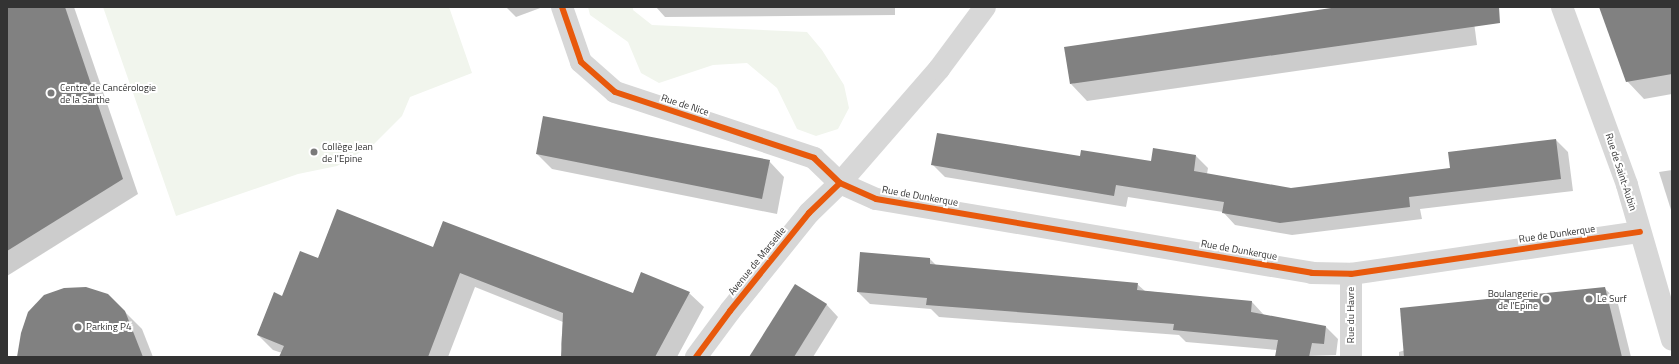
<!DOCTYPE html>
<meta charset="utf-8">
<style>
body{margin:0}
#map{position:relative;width:1679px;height:364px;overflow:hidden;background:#fff;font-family:"Titillium Web",sans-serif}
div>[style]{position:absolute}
.green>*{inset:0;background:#f1f5ed}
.shadow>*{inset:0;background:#0003}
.building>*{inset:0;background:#818181}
.minor>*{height:22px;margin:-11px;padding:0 11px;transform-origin:11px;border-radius:11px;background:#d7d7d7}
.cycleway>*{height:6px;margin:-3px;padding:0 3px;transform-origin:3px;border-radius:3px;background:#e8590c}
.dots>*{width:11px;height:11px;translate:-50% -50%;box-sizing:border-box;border:2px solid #fff;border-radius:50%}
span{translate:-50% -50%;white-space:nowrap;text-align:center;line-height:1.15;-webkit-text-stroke:4px #fff;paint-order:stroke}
.poi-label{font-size:10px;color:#333}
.left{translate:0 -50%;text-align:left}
.right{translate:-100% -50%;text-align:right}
.street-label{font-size:10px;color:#333}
.frame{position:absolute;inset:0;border:8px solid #333;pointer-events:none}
</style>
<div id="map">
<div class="green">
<i style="clip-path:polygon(103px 7px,449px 7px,472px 73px,410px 97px,402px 116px,374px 144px,337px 166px,298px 174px,176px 216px)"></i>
<i style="clip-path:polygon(588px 7px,633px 7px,633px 10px,652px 25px,807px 32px,822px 50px,844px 85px,849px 108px,838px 129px,816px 136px,797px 129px,777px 88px,747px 63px,713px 65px,659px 83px,641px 73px,628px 42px,590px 15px)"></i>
</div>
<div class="shadow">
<i style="clip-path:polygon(7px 7px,74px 7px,138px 194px,7px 276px)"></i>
<i style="clip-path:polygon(506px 7px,543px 7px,516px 17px)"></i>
<i style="clip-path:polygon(656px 7px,895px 7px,895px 15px,665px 17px)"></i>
<i style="clip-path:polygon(1343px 7px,1472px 7px,1477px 45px,1087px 101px,1071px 84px)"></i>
<i style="clip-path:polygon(1600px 7px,1672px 7px,1672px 94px,1644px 99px,1627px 81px)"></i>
<i style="clip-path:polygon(1556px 140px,1568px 152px,1573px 191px,1420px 209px,1422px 219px,1292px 235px,1235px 225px,1223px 212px,1128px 197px,1126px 207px,945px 177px,933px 165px,1081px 157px,1152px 162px,1196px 156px,1208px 168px,1207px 174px,1291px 189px,1451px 169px)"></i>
<i style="clip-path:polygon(537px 154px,769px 161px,784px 177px,777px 214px,552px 169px)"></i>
<i style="clip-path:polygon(1672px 170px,1672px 213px,1659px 172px)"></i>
<i style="clip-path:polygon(434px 248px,634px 294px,689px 293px,704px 307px,677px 357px,563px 357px,561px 344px,563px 322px,475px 287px,448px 357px,281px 357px,282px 353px,273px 350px,258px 335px,283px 297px,319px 259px)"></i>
<i style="clip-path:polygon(930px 259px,937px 266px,1137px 284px,1145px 291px,1252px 302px,1264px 315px,1326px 327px,1338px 339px,1336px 355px,1278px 357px,1277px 350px,1186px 342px,1179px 335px,939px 317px,931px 309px,870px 304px,858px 292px)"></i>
<i style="clip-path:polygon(1604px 288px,1617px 300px,1631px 357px,1399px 357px,1399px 352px)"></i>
<i style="clip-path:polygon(108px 295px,142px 329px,153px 357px,20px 357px)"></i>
<i style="clip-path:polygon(826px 304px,838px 317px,813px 357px,752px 357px)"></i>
</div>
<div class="building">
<i style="clip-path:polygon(7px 7px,65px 7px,123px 179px,7px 251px)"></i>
<i style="clip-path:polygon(1499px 7px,1500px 23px,1070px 84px,1064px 47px,1338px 7px)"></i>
<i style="clip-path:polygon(1599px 7px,1672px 7px,1672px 74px,1626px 82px)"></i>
<i style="clip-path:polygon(543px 116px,770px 160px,762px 199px,536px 154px)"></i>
<i style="clip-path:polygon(937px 133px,1080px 156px,1081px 150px,1151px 161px,1153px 148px,1196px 155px,1194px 171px,1291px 188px,1450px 168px,1448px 152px,1556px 139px,1561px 179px,1409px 197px,1410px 207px,1280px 223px,1222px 213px,1224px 202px,1116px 185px,1114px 196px,931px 165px)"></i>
<i style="clip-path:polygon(337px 209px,433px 247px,443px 221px,633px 293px,641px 272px,690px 292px,655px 357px,561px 357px,563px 313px,460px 273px,428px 357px,279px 357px,284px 346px,257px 335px,274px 292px,282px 296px,300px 251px,318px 258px)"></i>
<i style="clip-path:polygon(860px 252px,930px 258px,930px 264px,1138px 283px,1137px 290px,1252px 301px,1251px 312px,1326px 326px,1324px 344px,1312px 343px,1309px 357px,1275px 357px,1278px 340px,1173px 330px,1174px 324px,926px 305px,927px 298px,857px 292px)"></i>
<i style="clip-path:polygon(795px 284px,827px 304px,794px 357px,749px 357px)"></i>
<i style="clip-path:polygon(86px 287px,108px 294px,125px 311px,143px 357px,17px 357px,21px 333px,28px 312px,44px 295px,64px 288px)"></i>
<i style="clip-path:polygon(1605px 287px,1622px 357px,1404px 357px,1400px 308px)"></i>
</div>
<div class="minor">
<i style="left:562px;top:7px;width:58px;rotate:70.9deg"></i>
<i style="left:581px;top:62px;width:45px;rotate:41.4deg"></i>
<i style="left:615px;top:92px;width:210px;rotate:18.3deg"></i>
<i style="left:814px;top:158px;width:36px;rotate:44deg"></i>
<i style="left:840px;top:183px;width:39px;rotate:24deg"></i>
<i style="left:876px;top:199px;width:442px;rotate:9.6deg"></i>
<i style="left:1312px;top:273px;width:39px;rotate:1deg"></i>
<i style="left:1351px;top:274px;width:292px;rotate:-8.3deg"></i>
<i style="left:1562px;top:7px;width:189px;rotate:69.9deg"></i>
<i style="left:1627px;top:185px;width:161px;rotate:73.8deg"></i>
<i style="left:696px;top:357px;width:57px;rotate:-53.5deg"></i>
<i style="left:730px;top:311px;width:126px;rotate:-51.1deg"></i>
<i style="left:809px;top:213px;width:43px;rotate:-44.1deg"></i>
<i style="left:840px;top:183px;width:151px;rotate:-49deg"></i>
<i style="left:939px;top:69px;width:77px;rotate:-53.4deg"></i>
<i style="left:1351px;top:357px;width:83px;rotate:-90deg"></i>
</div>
<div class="cycleway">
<i style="left:562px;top:7px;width:58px;rotate:70.9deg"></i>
<i style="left:581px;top:62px;width:45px;rotate:41.4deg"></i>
<i style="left:615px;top:92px;width:210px;rotate:18.3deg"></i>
<i style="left:814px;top:158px;width:36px;rotate:44deg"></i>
<i style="left:840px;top:183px;width:39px;rotate:24deg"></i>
<i style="left:876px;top:199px;width:442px;rotate:9.6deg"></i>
<i style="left:1312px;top:273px;width:39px;rotate:1deg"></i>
<i style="left:1351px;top:274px;width:292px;rotate:-8.3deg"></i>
<i style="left:696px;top:357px;width:57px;rotate:-53.5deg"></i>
<i style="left:730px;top:311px;width:126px;rotate:-51.1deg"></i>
<i style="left:809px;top:213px;width:43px;rotate:-44.1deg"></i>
</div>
<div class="dots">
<i style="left:51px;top:93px;background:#7a7a7a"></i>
<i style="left:314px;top:152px;background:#7a7a7a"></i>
<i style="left:1546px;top:299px;background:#7a7a7a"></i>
<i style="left:1589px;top:299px;background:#7a7a7a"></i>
<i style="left:78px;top:327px;background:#7a7a7a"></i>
</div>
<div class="poi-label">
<span class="left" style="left:60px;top:93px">Centre de Cancérologie<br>de la Sarthe</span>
<span class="left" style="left:322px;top:152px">Collège Jean<br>de l'Epine</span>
<span class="right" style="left:1538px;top:299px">Boulangerie<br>de l'Epine</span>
<span class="left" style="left:1597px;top:299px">Le Surf</span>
<span class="left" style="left:86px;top:327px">Parking P4</span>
</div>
<div class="street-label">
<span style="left:685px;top:105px;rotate:18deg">Rue de Nice</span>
<span style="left:1621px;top:172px;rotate:72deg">Rue de Saint-Aubin</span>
<span style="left:920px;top:196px;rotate:10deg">Rue de Dunkerque</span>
<span style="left:1557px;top:234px;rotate:-8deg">Rue de Dunkerque</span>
<span style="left:1239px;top:250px;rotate:10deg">Rue de Dunkerque</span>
<span style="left:757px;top:261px;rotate:-51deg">Avenue de Marseille</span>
<span style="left:1351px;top:315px;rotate:-90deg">Rue du Havre</span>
</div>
<div class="frame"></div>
</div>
